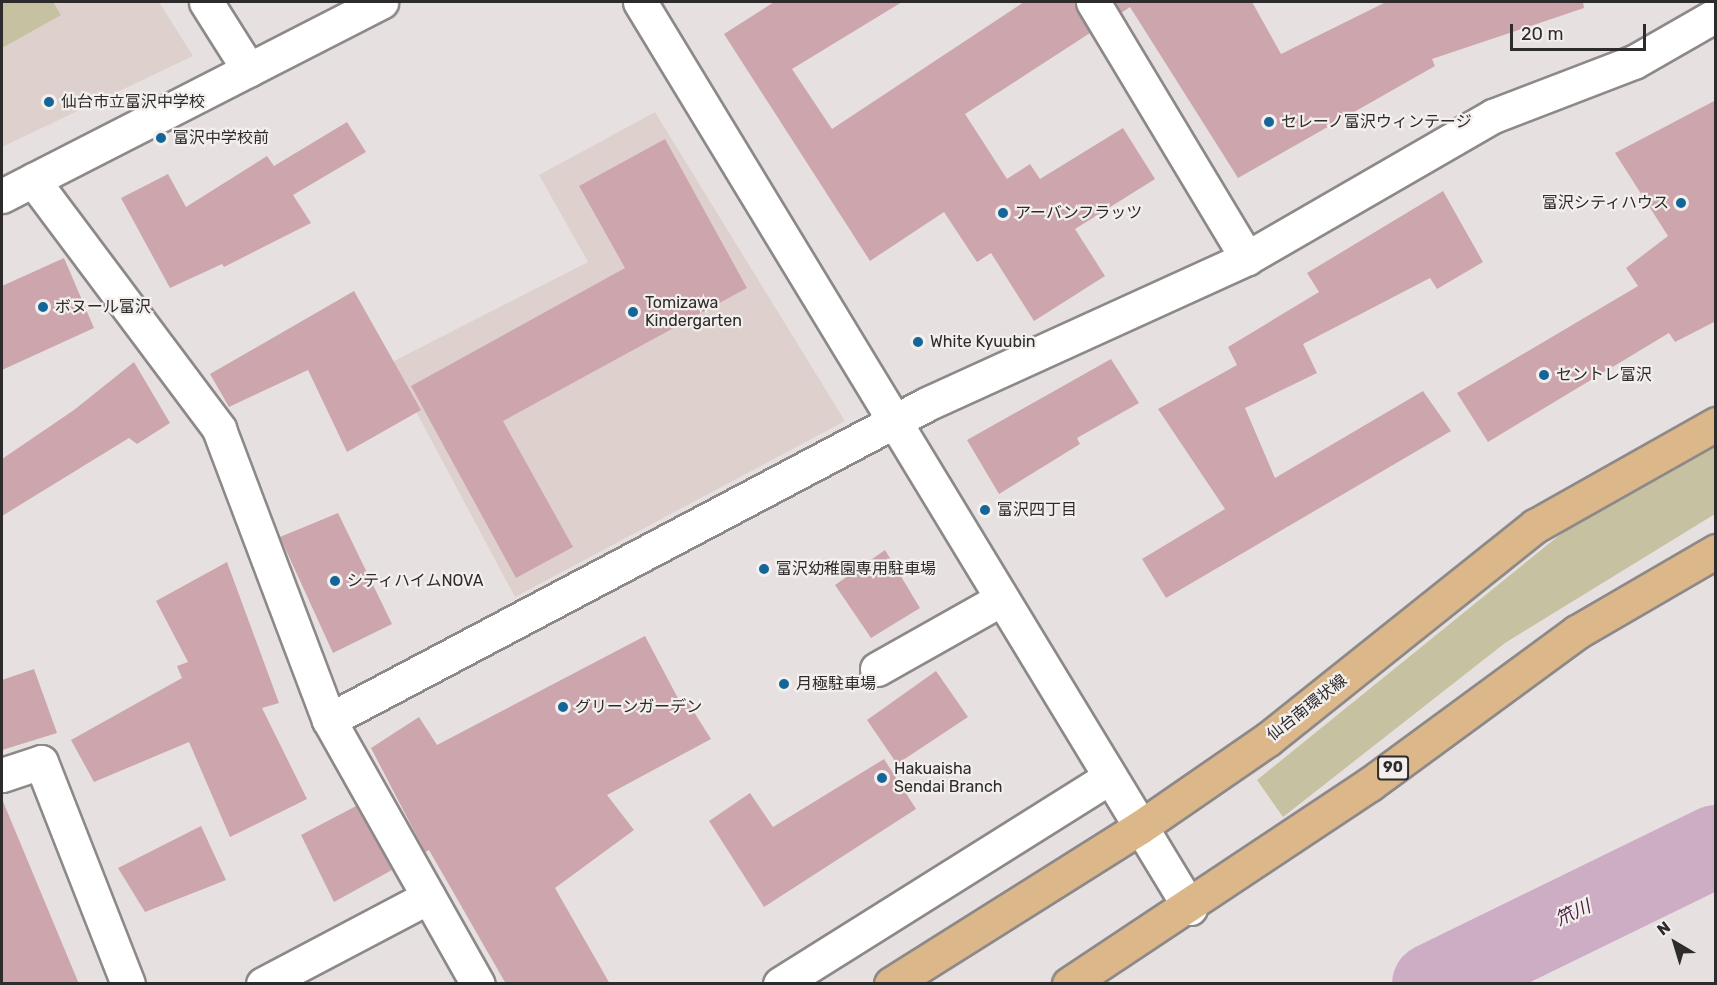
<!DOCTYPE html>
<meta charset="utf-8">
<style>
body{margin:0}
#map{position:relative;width:1717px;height:985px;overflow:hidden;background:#e6e1e0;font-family:Rubik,"Noto Sans JP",sans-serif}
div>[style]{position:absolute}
.built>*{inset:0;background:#ded1cd}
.green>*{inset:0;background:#c6c1a1}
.river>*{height:82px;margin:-41px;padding:0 41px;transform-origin:41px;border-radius:41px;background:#ccadc4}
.building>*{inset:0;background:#cda6ad}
.roads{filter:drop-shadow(2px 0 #8d8988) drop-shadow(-2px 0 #8d8988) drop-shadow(0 2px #8d8988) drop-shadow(0 -2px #8d8988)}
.minor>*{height:33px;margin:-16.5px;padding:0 16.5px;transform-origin:16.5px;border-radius:16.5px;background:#fff}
.major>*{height:33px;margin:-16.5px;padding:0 16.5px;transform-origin:16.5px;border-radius:16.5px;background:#dcb789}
.dots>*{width:16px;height:16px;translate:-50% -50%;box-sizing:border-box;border:3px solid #f3efed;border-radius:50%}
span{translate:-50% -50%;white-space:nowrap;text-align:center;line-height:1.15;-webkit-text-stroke:4.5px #f3efed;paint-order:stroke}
.shield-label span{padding:2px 4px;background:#f3efed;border:2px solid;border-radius:4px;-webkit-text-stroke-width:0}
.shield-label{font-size:15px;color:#2d2b2b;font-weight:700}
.poi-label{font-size:16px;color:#2d2b2b}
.left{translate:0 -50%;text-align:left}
.right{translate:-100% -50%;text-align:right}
.street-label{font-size:16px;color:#2d2b2b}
.water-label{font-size:18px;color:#492141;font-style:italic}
.frame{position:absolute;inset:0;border:3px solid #2d2b2b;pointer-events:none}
.north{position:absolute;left:1645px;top:913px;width:60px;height:60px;-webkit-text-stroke:4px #f3efed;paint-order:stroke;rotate:322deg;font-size:16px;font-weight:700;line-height:24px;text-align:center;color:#2d2b2b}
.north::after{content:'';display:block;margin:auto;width:21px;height:27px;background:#2d2b2b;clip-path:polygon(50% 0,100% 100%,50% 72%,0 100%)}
.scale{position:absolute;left:1510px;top:24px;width:136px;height:27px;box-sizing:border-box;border:3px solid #2d2b2b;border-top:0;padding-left:8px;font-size:18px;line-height:21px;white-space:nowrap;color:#2d2b2b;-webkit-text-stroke:4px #f3efed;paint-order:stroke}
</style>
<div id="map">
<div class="built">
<i style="clip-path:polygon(2px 2px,159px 2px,193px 56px,2px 147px)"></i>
<i style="clip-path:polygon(655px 112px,845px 421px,515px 597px,390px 363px,588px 262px,539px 175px)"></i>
</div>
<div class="green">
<i style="clip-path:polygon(2px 2px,53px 2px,61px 15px,2px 48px)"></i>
<i style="clip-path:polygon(1715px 444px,1715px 514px,1505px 643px,1283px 817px,1257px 780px,1572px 525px)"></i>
</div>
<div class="river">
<i style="left:1433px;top:984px;width:315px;rotate:-26deg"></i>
</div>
<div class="building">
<i style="clip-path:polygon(774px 2px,902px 2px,792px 69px,832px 129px,1024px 2px,1074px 2px,1090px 33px,965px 114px,1007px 179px,1030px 164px,1040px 179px,1123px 128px,1155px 179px,1075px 229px,1105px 276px,1034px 321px,991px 253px,977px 262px,944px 212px,870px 261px,724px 34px)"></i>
<i style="clip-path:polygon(1115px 2px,1252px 2px,1281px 54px,1386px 2px,1583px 2px,1584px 8px,1432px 59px,1435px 66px,1238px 178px,1130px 7px,1121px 13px)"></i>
<i style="clip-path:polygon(1716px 100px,1716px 321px,1675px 342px,1669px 333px,1488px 442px,1457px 393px,1638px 286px,1626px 268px,1668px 236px,1615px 153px)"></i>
<i style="clip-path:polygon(347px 122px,366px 152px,293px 195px,311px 223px,224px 267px,222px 264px,170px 288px,121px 198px,168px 174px,186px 207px,267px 156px,274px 166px)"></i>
<i style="clip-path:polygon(665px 139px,747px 288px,503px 421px,573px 547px,516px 578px,411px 386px,625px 268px,579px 186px)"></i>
<i style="clip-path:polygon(1443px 191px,1483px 262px,1437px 289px,1430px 278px,1303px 344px,1317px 373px,1245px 408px,1275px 478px,1423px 391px,1451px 431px,1166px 598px,1142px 559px,1225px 509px,1158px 409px,1237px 365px,1228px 347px,1319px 292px,1307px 273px)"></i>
<i style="clip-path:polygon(64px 258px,94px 328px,2px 370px,2px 286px)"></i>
<i style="clip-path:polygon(354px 291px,421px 410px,347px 452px,308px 370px,229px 407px,210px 374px)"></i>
<i style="clip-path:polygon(1111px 359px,1139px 403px,1077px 438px,1080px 444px,999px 494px,967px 440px)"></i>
<i style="clip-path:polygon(134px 362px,170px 423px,137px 444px,129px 438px,2px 516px,2px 459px,74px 410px)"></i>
<i style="clip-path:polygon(338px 513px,392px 624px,333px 653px,280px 537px)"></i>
<i style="clip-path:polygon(885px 550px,920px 608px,871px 638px,835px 585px)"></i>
<i style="clip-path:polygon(227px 562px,279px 703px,262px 708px,307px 799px,230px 837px,189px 742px,94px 782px,71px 740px,182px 678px,177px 666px,188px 662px,156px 601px)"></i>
<i style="clip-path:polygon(645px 636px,681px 704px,687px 701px,711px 739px,607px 795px,634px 830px,555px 888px,610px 984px,506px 984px,429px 850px,425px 852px,371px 748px,419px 717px,437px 745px)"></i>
<i style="clip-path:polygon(34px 669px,57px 733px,2px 750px,2px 680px)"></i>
<i style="clip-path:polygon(936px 671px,968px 717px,897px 764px,867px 720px)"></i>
<i style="clip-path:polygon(884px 759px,916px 809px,764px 907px,709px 821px,750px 793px,773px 827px)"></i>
<i style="clip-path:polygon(2px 799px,79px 984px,2px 984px)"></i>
<i style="clip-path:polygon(356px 806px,392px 870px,334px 902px,301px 835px)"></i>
<i style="clip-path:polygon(201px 826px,226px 880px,145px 912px,118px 868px)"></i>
</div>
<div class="roads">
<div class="minor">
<i style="left:206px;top:2px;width:80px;rotate:57.7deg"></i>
<i style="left:640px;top:2px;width:1060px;rotate:58.74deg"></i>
<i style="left:1093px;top:2px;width:299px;rotate:59deg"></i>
<i style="left:33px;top:180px;width:311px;rotate:53.2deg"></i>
<i style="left:219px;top:429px;width:311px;rotate:69.3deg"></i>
<i style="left:329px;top:720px;width:303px;rotate:60.6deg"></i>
<i style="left:2px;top:196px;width:426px;rotate:-27.1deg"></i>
<i style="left:877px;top:669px;width:142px;rotate:-29.4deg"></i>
<i style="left:329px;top:720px;width:676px;rotate:-27.85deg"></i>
<i style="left:927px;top:404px;width:352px;rotate:-24.5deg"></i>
<i style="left:1247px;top:258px;width:284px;rotate:-30deg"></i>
<i style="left:1493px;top:116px;width:151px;rotate:-21deg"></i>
<i style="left:1634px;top:62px;width:95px;rotate:-29.8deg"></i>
<i style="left:2px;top:775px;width:41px;rotate:-18.4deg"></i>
<i style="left:41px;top:762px;width:238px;rotate:68.6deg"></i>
<i style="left:263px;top:984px;width:187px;rotate:-27.8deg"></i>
<i style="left:780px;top:984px;width:388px;rotate:-32.1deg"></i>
</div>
<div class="major">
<i style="left:891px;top:984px;width:293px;rotate:-32.2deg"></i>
<i style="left:1139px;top:828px;width:157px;rotate:-34.6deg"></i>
<i style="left:1268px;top:739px;width:342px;rotate:-38.6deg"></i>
<i style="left:1535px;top:526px;width:208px;rotate:-29.4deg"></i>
<i style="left:1069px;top:984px;width:361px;rotate:-33.6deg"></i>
<i style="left:1370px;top:784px;width:257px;rotate:-36.3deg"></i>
<i style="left:1577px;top:632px;width:161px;rotate:-30.2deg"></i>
</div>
</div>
<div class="dots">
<i style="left:49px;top:102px;background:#146698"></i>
<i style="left:1269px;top:122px;background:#146698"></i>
<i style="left:161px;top:138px;background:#146698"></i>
<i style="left:1681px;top:203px;background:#146698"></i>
<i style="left:1003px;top:213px;background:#146698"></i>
<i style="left:43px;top:307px;background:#146698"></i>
<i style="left:633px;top:312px;background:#146698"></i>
<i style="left:918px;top:342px;background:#146698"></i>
<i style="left:1544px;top:375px;background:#146698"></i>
<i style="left:985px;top:510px;background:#146698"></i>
<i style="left:764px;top:569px;background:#146698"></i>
<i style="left:335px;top:581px;background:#146698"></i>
<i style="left:784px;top:684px;background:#146698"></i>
<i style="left:563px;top:707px;background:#146698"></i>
<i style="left:882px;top:778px;background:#146698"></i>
</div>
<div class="shield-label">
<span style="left:1393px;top:768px">90</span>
</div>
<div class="poi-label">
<span class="left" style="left:61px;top:102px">仙台市立富沢中学校</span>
<span class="left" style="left:1281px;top:122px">セレーノ富沢ウィンテージ</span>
<span class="left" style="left:173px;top:138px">富沢中学校前</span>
<span class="right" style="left:1669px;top:203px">富沢シティハウス</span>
<span class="left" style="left:1015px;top:213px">アーバンフラッツ</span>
<span class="left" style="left:645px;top:312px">Tomizawa<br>Kindergarten</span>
<span class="left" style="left:55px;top:307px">ボヌール富沢</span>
<span class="left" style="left:930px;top:342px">White Kyuubin</span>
<span class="left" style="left:1556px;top:375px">セントレ富沢</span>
<span class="left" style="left:997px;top:510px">富沢四丁目</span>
<span class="left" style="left:776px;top:569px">富沢幼稚園専用駐車場</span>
<span class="left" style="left:347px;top:581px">シティハイムNOVA</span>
<span class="left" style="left:796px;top:684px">月極駐車場</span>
<span class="left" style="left:575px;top:707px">グリーンガーデン</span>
<span class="left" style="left:894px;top:778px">Hakuaisha<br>Sendai Branch</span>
</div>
<div class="street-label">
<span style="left:1307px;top:708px;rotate:-38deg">仙台南環状線</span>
</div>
<div class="water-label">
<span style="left:1573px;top:913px;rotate:-25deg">笊川</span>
</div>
<div class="frame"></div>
<div class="north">N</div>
<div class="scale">20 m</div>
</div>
